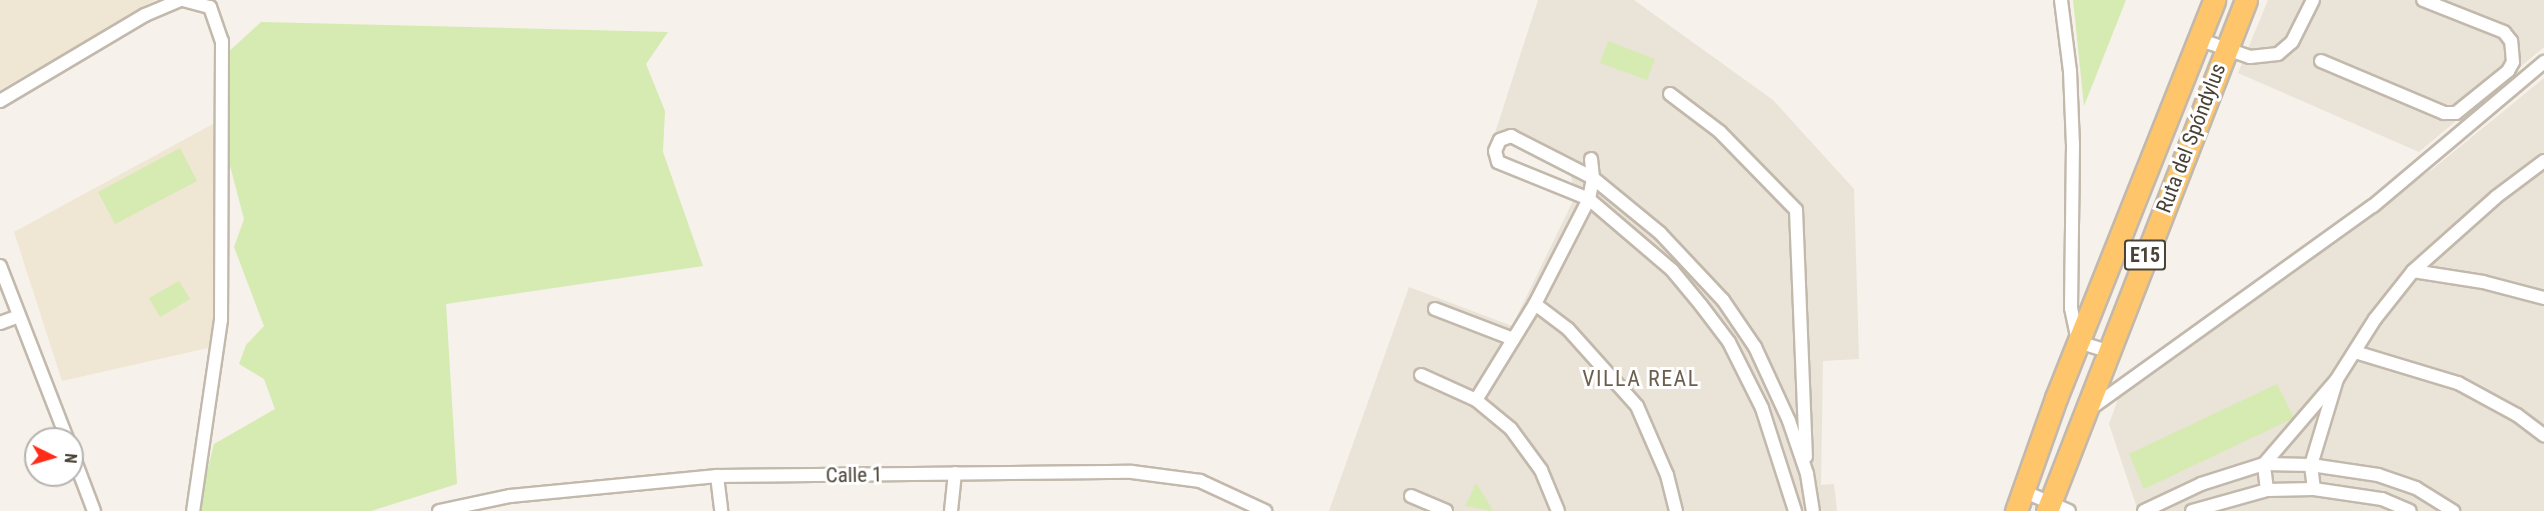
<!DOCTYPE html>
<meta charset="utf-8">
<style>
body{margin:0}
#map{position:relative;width:2544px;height:511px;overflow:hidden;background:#f6f1ea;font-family:"Roboto Condensed",sans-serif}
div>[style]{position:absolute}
.residential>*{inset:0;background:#eae3d8}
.education>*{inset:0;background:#efe6d3}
.green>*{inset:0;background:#d5ebb1}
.roads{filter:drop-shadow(2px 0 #c2b9ac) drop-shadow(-2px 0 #c2b9ac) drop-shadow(0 2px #c2b9ac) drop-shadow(0 -2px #c2b9ac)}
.street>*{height:12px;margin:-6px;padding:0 6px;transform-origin:6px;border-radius:6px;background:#fff}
.highway>*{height:21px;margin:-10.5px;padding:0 10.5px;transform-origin:10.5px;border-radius:10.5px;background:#ffc56b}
span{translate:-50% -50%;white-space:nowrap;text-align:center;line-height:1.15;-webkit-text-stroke:6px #fff;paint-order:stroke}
.shield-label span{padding:2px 4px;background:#fff;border:2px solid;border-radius:4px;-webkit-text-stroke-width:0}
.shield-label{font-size:20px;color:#4a4237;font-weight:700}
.street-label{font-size:21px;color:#4a4237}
.neighbourhood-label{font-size:22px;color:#6d5f4e;letter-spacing:1.5px}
.north{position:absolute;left:24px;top:427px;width:60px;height:60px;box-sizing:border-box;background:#fff;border:2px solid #b7b3af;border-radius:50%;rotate:95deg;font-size:16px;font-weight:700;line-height:24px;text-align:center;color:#4a4237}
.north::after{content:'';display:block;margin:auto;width:21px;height:27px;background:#ff2c17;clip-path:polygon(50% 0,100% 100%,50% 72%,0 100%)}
</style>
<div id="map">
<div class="residential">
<i style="clip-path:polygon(1538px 0,1634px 0,1773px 100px,1854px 189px,1859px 359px,1823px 361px,1821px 485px,1834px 484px,1837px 511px,1329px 511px,1409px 287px,1512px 326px,1575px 197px,1569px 164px,1495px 133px)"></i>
<i style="clip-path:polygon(2268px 0,2544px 0,2544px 47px,2419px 152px,2238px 73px)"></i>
<i style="clip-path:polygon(2544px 78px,2544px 511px,2138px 511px,2109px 424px,2119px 396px,2435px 167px)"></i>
</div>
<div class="education">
<i style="clip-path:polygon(0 0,155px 0,0 90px)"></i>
<i style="clip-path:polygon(213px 124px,217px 262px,212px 347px,62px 381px,14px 232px)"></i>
</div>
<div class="green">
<i style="clip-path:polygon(2073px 0,2126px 0,2084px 106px)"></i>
<i style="clip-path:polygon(261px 22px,668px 32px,646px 64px,665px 111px,663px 152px,703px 266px,446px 304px,457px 484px,371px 511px,197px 511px,214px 444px,275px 409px,264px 379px,239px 364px,246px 345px,264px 326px,234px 247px,244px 219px,223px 139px,225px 55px)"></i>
<i style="clip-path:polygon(1608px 41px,1655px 59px,1647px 80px,1600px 63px)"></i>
<i style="clip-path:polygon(180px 148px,197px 181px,115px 224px,98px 192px)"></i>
<i style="clip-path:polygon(179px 281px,190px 299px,160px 317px,149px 298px)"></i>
<i style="clip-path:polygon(2277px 384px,2294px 418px,2144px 489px,2129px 454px)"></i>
<i style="clip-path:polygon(1476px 483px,1488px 502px,1493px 511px,1465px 506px)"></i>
</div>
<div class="roads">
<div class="street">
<i style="left:183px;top:0;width:28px;rotate:15deg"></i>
<i style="left:210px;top:7px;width:36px;rotate:71deg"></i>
<i style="left:222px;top:41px;width:279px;rotate:90.2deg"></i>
<i style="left:221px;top:320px;width:193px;rotate:98.3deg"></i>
<i style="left:2061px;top:0;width:72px;rotate:82.8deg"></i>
<i style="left:2070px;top:71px;width:74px;rotate:87.7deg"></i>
<i style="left:2073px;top:145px;width:163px;rotate:90.7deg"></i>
<i style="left:2071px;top:308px;width:35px;rotate:78deg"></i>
<i style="left:2078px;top:342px;width:31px;rotate:17deg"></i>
<i style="left:2198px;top:39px;width:55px;rotate:19.1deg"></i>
<i style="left:2250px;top:57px;width:28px;rotate:-6deg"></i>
<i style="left:2278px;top:54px;width:18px;rotate:-41deg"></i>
<i style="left:2292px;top:42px;width:47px;rotate:-63.4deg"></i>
<i style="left:2321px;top:61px;width:134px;rotate:22.9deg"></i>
<i style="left:2444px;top:113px;width:12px"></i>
<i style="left:2456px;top:113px;width:67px;rotate:-38.9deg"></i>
<i style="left:2508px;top:71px;width:10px;rotate:-61deg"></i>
<i style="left:2513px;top:62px;width:21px;rotate:-95deg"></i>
<i style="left:2511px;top:41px;width:11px;rotate:-128deg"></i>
<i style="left:2504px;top:32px;width:87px;rotate:-158.4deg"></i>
<i style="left:1670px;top:94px;width:63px;rotate:37.2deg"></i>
<i style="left:1720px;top:132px;width:109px;rotate:45.7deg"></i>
<i style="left:1796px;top:210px;width:247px;rotate:87.7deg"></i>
<i style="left:0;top:101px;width:169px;rotate:-30.7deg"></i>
<i style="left:145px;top:15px;width:39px;rotate:-23deg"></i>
<i style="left:0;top:266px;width:186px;rotate:68.8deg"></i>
<i style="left:2413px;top:271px;width:71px;rotate:8.9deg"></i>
<i style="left:2483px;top:282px;width:63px;rotate:14.7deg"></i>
<i style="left:1535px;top:304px;width:41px;rotate:37.1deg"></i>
<i style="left:1568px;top:329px;width:103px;rotate:48.1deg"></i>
<i style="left:1637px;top:406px;width:75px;rotate:66.5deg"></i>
<i style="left:1667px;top:475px;width:37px;rotate:76deg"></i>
<i style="left:1435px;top:309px;width:84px;rotate:21deg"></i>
<i style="left:0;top:323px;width:20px;rotate:-20deg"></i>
<i style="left:2355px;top:352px;width:108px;rotate:16.8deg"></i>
<i style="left:2458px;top:383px;width:67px;rotate:28.5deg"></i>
<i style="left:2517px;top:415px;width:34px;rotate:37deg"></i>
<i style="left:1421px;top:375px;width:60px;rotate:24.4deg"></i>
<i style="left:1476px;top:400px;width:45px;rotate:39.6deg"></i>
<i style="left:1511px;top:429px;width:51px;rotate:53.8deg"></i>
<i style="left:1541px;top:470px;width:44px;rotate:67.5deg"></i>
<i style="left:2337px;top:379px;width:71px;rotate:-57.7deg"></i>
<i style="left:2375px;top:319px;width:61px;rotate:-51.6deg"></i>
<i style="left:2413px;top:271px;width:111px;rotate:-41.7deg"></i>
<i style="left:2496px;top:197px;width:60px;rotate:-36.9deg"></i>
<i style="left:1476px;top:400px;width:113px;rotate:-58.4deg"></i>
<i style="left:1535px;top:304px;width:118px;rotate:-62.8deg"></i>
<i style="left:1589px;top:199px;width:21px;rotate:-79deg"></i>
<i style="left:1593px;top:178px;width:19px;rotate:-96deg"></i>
<i style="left:2090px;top:409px;width:348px;rotate:-35.7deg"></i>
<i style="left:2373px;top:206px;width:224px;rotate:-40.1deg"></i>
<i style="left:72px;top:453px;width:62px;rotate:69.2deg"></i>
<i style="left:717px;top:476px;width:35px;rotate:83deg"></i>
<i style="left:2267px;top:490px;width:26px;rotate:-97deg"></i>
<i style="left:2264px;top:464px;width:112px;rotate:-49.3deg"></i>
<i style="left:2337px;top:379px;width:90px;rotate:106.8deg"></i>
<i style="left:2311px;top:465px;width:24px;rotate:83deg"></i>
<i style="left:2023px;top:491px;width:50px;rotate:23.5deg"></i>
<i style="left:1411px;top:496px;width:38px;rotate:23deg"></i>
<i style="left:439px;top:511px;width:73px;rotate:-11.9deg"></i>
<i style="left:510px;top:496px;width:208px;rotate:-5.5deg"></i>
<i style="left:717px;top:476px;width:415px;rotate:-0.6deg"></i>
<i style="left:1132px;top:472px;width:69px;rotate:7.5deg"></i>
<i style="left:1200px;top:481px;width:72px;rotate:24.8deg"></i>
<i style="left:951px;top:511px;width:38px;rotate:-84deg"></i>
<i style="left:1795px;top:511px;width:108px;rotate:-107.8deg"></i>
<i style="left:1762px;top:408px;width:74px;rotate:-116.6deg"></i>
<i style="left:1729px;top:342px;width:46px;rotate:-127.1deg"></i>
<i style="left:1701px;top:305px;width:45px;rotate:-129.6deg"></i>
<i style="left:1672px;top:270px;width:109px;rotate:-139.5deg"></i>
<i style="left:1589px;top:199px;width:98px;rotate:-157.9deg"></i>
<i style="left:1498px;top:162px;width:11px;rotate:-105deg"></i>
<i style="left:1495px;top:151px;width:12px;rotate:-66deg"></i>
<i style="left:1500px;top:140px;width:12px;rotate:-20deg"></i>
<i style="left:1511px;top:136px;width:92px;rotate:27.1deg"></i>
<i style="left:1593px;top:178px;width:87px;rotate:39.4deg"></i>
<i style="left:1660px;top:233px;width:92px;rotate:46.8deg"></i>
<i style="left:1723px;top:300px;width:57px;rotate:55.8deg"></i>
<i style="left:1755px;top:347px;width:81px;rotate:65.3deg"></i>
<i style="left:1789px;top:421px;width:56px;rotate:71.2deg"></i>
<i style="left:1807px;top:474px;width:37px;rotate:81deg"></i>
<i style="left:2144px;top:511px;width:63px;rotate:-25.3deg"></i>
<i style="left:2201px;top:484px;width:66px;rotate:-17.6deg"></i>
<i style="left:2264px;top:464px;width:47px;rotate:1.2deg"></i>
<i style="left:2311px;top:465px;width:68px;rotate:8.5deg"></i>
<i style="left:2378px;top:475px;width:40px;rotate:18.9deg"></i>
<i style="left:2416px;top:488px;width:44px;rotate:31.9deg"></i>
<i style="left:2192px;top:511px;width:78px;rotate:-15.6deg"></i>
<i style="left:2267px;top:490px;width:47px;rotate:-1.2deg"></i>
<i style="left:2314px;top:489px;width:69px;rotate:8.4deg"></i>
<i style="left:2382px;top:499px;width:30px;rotate:23deg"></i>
</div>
<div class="highway">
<i style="left:2016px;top:511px;width:120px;rotate:-70.5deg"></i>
<i style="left:2056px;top:398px;width:428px;rotate:-68.3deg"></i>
<i style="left:2047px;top:511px;width:548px;rotate:-68.72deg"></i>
</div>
</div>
<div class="shield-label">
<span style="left:2145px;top:255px">E15</span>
</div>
<div class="street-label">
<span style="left:2191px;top:138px;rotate:-69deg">Ruta del Spóndylus</span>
<span style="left:854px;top:475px;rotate:-1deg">Calle 1</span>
</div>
<div class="neighbourhood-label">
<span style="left:1641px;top:379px">VILLA REAL</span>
</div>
<div class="north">N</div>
</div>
